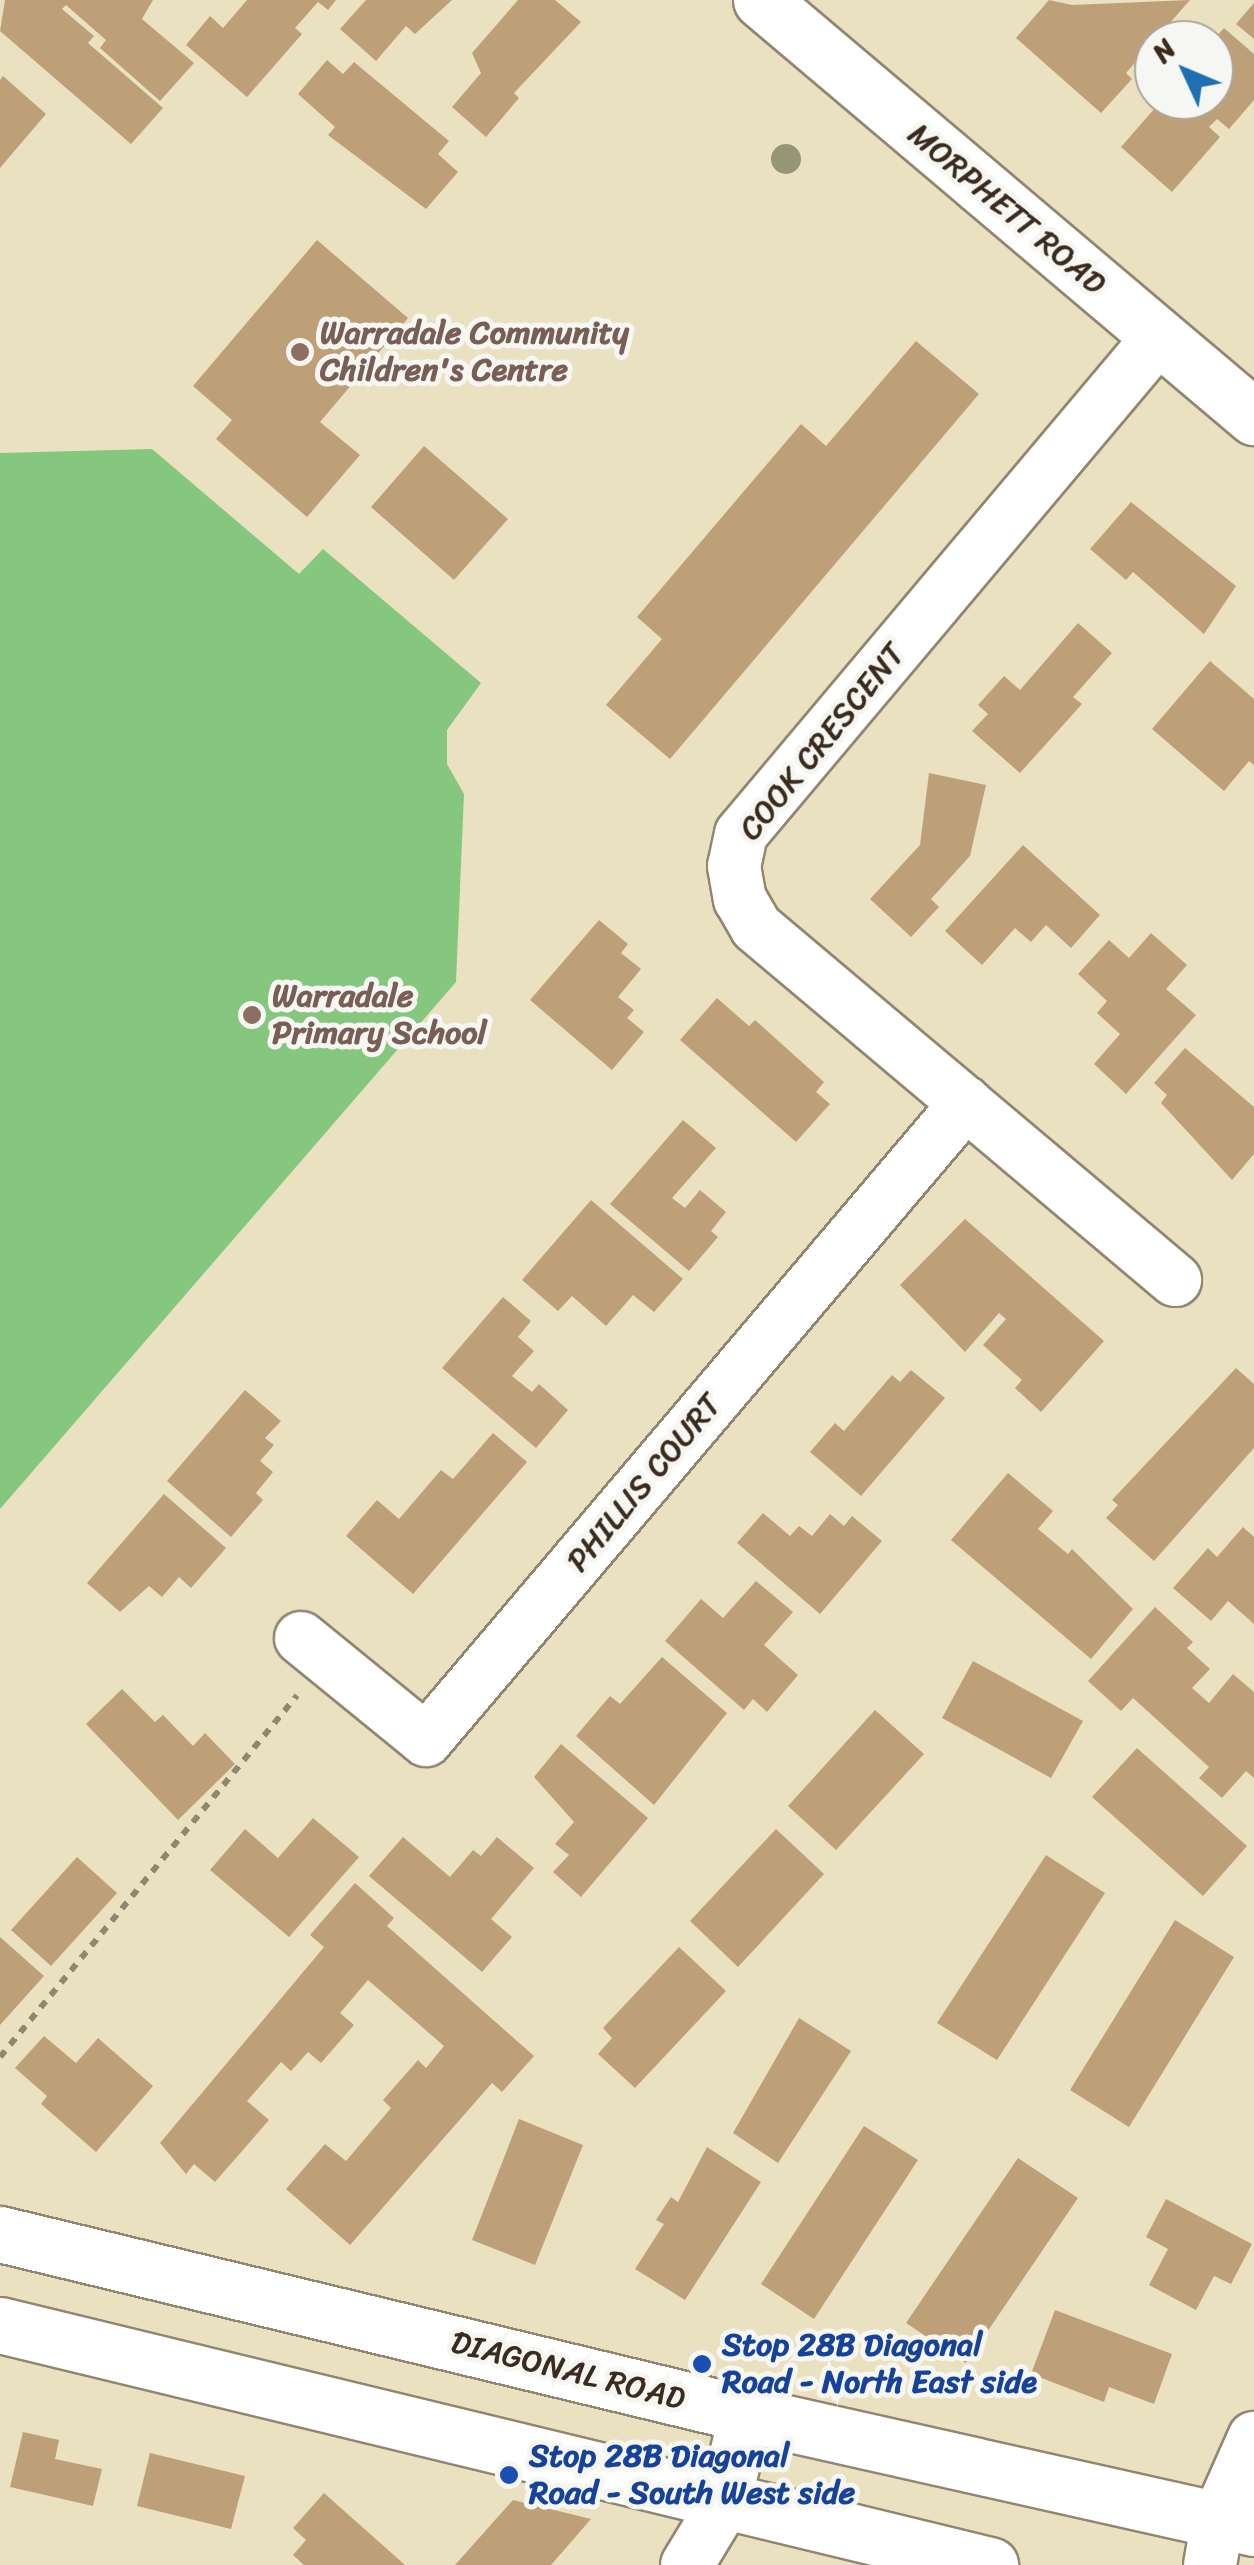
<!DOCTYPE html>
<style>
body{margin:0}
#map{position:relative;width:1254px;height:2565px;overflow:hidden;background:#eae1c1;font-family:Sriracha,sans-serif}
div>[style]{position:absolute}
.green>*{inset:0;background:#86c77f}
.building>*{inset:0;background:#bea078}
.path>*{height:6px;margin-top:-3px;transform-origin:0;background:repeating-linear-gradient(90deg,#928670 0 8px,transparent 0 16px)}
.roads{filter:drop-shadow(2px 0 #928670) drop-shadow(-2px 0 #928670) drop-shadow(0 2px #928670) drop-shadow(0 -2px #928670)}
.street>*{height:52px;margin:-26px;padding:0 26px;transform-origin:26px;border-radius:26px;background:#fff}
.secondary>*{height:55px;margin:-27.5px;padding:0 27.5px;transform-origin:27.5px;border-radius:27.5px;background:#fff}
.trees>*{width:30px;height:30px;margin:-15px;border-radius:50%;background:#969677}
.dots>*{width:28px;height:28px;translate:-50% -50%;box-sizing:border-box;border:5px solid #f6f6f2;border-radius:50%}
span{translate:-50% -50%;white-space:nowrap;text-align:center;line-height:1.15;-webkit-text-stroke:10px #f6f6f2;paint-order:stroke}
.street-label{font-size:32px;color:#3b2a1e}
.education-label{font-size:32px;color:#785e54;font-weight:700}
.left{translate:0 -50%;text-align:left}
.transit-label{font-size:32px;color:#164399;font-weight:700}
.north{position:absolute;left:1134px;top:20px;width:100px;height:100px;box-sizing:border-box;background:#f6f6f2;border:2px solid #aba49d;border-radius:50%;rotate:314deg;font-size:28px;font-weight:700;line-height:40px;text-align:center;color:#3b2a1e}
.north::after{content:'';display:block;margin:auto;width:35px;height:45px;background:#1f6fb2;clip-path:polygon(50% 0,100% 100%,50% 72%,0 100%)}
</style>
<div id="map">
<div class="green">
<i style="clip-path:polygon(152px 449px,299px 574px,323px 549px,481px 683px,447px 730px,447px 764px,464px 794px,456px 982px,0 1509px,0 453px)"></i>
</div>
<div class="building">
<i style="clip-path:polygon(5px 0,153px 0,142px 19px,194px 63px,160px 101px,100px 48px,106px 40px,66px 5px,62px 9px,94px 36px,88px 43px,163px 108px,131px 144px,0 31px)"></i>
<i style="clip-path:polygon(247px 0,336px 0,328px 10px,318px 2px,295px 28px,302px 34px,247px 97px,186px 45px,210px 16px,223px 28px)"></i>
<i style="clip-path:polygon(366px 0,452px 0,415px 34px,406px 26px,376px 61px,340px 29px)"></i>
<i style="clip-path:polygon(518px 0,555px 0,581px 22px,514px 93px,519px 98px,486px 137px,452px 107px,481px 73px,472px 53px)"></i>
<i style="clip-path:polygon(1049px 0,1072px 5px,1190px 0,1126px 73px,1132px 79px,1101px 113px,1016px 38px)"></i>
<i style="clip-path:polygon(1254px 3px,1254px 39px,1236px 24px)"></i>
<i style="clip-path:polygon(1224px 28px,1254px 54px,1254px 100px,1229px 129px,1217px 119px,1209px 127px,1220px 137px,1172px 192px,1121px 147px,1162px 100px,1214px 100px,1214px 39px)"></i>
<i style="clip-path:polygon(327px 60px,343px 74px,354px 62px,449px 141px,438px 154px,458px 172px,426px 209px,328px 135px,335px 127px,298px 94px)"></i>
<i style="clip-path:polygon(3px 76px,46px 114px,0 168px,0 80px)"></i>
<i style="clip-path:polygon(317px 240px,408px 318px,320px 422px,360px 455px,307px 517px,216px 439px,232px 420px,193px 386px)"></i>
<i style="clip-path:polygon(916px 341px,979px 394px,670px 759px,606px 705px,662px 639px,637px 617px,801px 424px,826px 446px)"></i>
<i style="clip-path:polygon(424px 446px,508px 519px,454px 580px,371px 507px)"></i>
<i style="clip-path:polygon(1131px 502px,1236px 586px,1204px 634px,1133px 572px,1126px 580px,1090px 549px)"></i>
<i style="clip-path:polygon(1078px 623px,1112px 653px,1073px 697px,1082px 704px,1020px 773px,972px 731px,988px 714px,978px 705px,1004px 676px,1020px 690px)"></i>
<i style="clip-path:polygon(1210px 661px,1254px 699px,1254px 765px,1249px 761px,1224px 791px,1152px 729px)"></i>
<i style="clip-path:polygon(929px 773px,986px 785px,970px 856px,931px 899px,939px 907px,911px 937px,870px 899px,920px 845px)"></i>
<i style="clip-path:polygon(1023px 845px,1100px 915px,1071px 948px,1046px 925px,1031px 942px,1015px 928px,982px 965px,945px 931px)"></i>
<i style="clip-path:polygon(599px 920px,628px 944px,621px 953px,641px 969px,618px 997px,634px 1010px,627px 1018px,644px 1032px,612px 1070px,530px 1000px)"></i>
<i style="clip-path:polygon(1151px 933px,1187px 965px,1166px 989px,1196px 1015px,1126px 1094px,1094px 1064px,1120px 1034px,1097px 1013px,1107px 1001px,1078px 974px,1109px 940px,1129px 958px)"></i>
<i style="clip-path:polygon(717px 998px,749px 1026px,755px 1020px,824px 1082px,816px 1092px,830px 1104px,796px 1142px,680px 1040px)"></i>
<i style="clip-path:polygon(1185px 1048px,1254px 1107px,1254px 1154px,1232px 1180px,1161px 1103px,1167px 1095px,1154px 1083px)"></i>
<i style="clip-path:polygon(683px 1120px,716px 1148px,672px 1198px,685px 1208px,700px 1190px,726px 1212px,711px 1231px,718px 1237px,689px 1271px,610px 1204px)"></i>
<i style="clip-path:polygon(591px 1200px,683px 1279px,654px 1312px,633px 1295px,606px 1326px,572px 1296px,558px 1311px,522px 1280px)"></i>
<i style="clip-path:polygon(965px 1219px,1104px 1341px,1041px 1412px,1015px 1388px,1022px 1380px,983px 1345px,1006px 1319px,999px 1313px,965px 1352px,900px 1285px)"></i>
<i style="clip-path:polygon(503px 1297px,531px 1321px,518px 1337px,534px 1351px,512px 1376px,532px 1392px,539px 1384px,568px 1410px,536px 1448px,442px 1368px)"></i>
<i style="clip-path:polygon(1236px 1368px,1254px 1384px,1254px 1448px,1154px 1561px,1106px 1518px,1118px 1505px,1112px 1500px)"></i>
<i style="clip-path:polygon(911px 1370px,945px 1398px,861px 1496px,810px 1452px,835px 1423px,844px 1431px,892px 1375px,900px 1382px)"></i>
<i style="clip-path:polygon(245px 1390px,281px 1421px,265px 1438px,274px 1445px,260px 1461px,273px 1472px,256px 1493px,263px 1500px,231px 1537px,167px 1481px)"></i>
<i style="clip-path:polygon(493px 1433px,527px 1462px,413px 1594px,346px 1536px,377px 1500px,399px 1519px,441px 1470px,453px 1479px)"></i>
<i style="clip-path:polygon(1008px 1473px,1053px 1511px,1038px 1529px,1068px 1554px,1072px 1549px,1133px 1609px,1091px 1659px,951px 1540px)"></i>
<i style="clip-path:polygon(164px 1494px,226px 1548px,191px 1588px,179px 1577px,162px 1597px,149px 1586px,120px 1612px,87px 1583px)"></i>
<i style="clip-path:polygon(763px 1513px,790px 1536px,799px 1526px,812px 1536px,830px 1514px,844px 1526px,852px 1516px,882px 1541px,820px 1614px,737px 1543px)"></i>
<i style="clip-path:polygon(1243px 1527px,1254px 1537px,1254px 1624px,1228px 1601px,1211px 1621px,1173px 1588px,1208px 1548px,1217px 1557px)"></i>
<i style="clip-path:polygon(756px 1581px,793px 1612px,764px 1645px,798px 1675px,767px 1712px,753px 1699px,744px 1710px,665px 1641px,701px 1599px,723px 1618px)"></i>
<i style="clip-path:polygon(1155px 1607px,1193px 1642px,1187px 1648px,1210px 1669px,1192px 1688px,1209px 1703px,1233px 1674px,1254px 1692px,1254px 1778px,1246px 1771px,1222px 1798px,1199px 1778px,1209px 1767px,1133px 1698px,1121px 1711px,1088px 1681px)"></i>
<i style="clip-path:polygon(662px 1657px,727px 1713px,654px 1805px,576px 1736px,610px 1696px,620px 1704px)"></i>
<i style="clip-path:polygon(973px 1661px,1083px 1721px,1051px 1778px,942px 1718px)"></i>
<i style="clip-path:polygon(122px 1689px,155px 1722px,163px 1715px,193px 1746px,205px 1733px,235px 1764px,178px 1820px,86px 1724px)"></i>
<i style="clip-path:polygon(875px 1710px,924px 1754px,836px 1850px,788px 1806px)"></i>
<i style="clip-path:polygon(561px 1744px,648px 1818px,581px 1897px,553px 1872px,569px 1855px,555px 1844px,574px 1822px,534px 1777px)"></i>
<i style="clip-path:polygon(1137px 1748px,1247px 1846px,1203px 1896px,1092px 1797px)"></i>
<i style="clip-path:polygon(313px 1818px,359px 1857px,289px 1937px,210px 1870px,245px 1829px,278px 1858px)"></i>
<i style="clip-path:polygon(776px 1829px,824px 1874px,738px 1967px,690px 1921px)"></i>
<i style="clip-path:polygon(403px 1837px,450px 1877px,473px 1850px,481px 1856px,497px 1837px,534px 1868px,491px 1919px,512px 1937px,482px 1972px,369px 1876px)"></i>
<i style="clip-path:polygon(1046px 1855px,1105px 1893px,997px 2060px,937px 2023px)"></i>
<i style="clip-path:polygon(77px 1857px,117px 1893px,51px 1966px,11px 1930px)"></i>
<i style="clip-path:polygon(355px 1883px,394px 1918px,387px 1926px,534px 2056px,502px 2092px,492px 2083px,350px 2245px,286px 2189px,325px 2144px,346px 2161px,391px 2108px,383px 2100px,418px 2060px,426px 2068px,444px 2046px,368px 1980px,340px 2013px,354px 2025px,321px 2063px,308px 2052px,291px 2071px,281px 2062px,247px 2101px,269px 2120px,215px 2182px,194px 2164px,186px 2174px,160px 2143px,324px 1947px,310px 1935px)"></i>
<i style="clip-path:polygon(1175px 1920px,1234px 1957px,1129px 2127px,1070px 2090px)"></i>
<i style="clip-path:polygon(0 1937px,44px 1976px,0 2025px)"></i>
<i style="clip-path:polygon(679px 1947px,726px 1991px,635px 2088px,598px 2054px,612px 2038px,603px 2028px)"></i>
<i style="clip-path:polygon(799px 2018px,851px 2051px,778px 2163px,733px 2133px)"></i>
<i style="clip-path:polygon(44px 2036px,76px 2063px,98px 2038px,153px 2086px,96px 2152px,41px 2104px,47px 2096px,15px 2068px)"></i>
<i style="clip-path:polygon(519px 2119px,583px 2145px,535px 2265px,472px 2240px)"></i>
<i style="clip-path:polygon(864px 2126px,918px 2160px,814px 2319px,761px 2284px)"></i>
<i style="clip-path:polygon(707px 2147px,761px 2182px,685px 2300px,635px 2269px,664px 2224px,656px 2220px,671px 2197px,678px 2202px)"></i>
<i style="clip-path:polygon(1018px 2158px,1078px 2198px,966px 2363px,906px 2323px)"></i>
<i style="clip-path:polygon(1166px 2199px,1252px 2244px,1231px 2284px,1214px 2276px,1196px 2310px,1149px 2285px,1168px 2249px,1146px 2237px)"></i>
<i style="clip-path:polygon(1055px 2310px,1172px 2354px,1154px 2404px,1109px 2387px,1104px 2402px,1031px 2374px)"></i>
<i style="clip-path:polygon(23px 2432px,59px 2440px,55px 2459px,102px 2469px,93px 2506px,10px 2487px)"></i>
<i style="clip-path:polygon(150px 2453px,245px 2476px,231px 2529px,137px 2506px)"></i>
<i style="clip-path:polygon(324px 2493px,405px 2565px,304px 2565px,293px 2555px,306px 2540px,293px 2528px)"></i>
<i style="clip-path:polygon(513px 2500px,591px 2519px,551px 2565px,455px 2565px)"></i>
</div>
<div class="path">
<i style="left:0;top:2057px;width:468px;rotate:-50.6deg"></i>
</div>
<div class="roads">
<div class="street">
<i style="left:1159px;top:337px;width:649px;rotate:130.07deg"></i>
<i style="left:741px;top:834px;width:33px;rotate:102deg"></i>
<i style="left:734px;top:866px;width:34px;rotate:80deg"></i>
<i style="left:740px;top:899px;width:32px;rotate:60deg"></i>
<i style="left:756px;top:927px;width:548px;rotate:40.11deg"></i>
<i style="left:301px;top:1638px;width:161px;rotate:39.2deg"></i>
<i style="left:426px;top:1740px;width:835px;rotate:-49.71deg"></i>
<i style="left:687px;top:2565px;width:71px;rotate:-58.8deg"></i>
<i style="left:724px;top:2504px;width:93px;rotate:-76.3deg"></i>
<i style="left:1210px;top:2565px;width:47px;rotate:-80.1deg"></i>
<i style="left:1218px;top:2519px;width:89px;rotate:-66deg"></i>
</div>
<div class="secondary">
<i style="left:761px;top:0;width:646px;rotate:40.23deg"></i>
<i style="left:0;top:2234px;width:767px;rotate:13.57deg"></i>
<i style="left:746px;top:2414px;width:521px;rotate:12.65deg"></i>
<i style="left:0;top:2325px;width:1019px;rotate:13.63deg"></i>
</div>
</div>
<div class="trees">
<i style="left:786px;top:159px"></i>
</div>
<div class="dots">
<i style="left:300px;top:352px;background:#8d6e63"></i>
<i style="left:252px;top:1015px;background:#8d6e63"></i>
<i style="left:702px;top:2364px;background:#1a4fb4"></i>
<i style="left:509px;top:2475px;background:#1a4fb4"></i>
</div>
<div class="street-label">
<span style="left:1007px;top:209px;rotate:40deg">MORPHETT ROAD</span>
<span style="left:822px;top:742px;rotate:-51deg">COOK CRESCENT</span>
<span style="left:644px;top:1483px;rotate:-50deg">PHILLIS COURT</span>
<span style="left:568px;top:2371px;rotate:14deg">DIAGONAL ROAD</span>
</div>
<div class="education-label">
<span class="left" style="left:320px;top:352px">Warradale Community<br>Children's Centre</span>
<span class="left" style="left:272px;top:1015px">Warradale<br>Primary School</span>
</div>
<div class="transit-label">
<span class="left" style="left:722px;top:2364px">Stop 28B Diagonal<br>Road - North East side</span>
<span class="left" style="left:529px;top:2475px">Stop 28B Diagonal<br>Road - South West side</span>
</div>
<div class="north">N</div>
</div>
